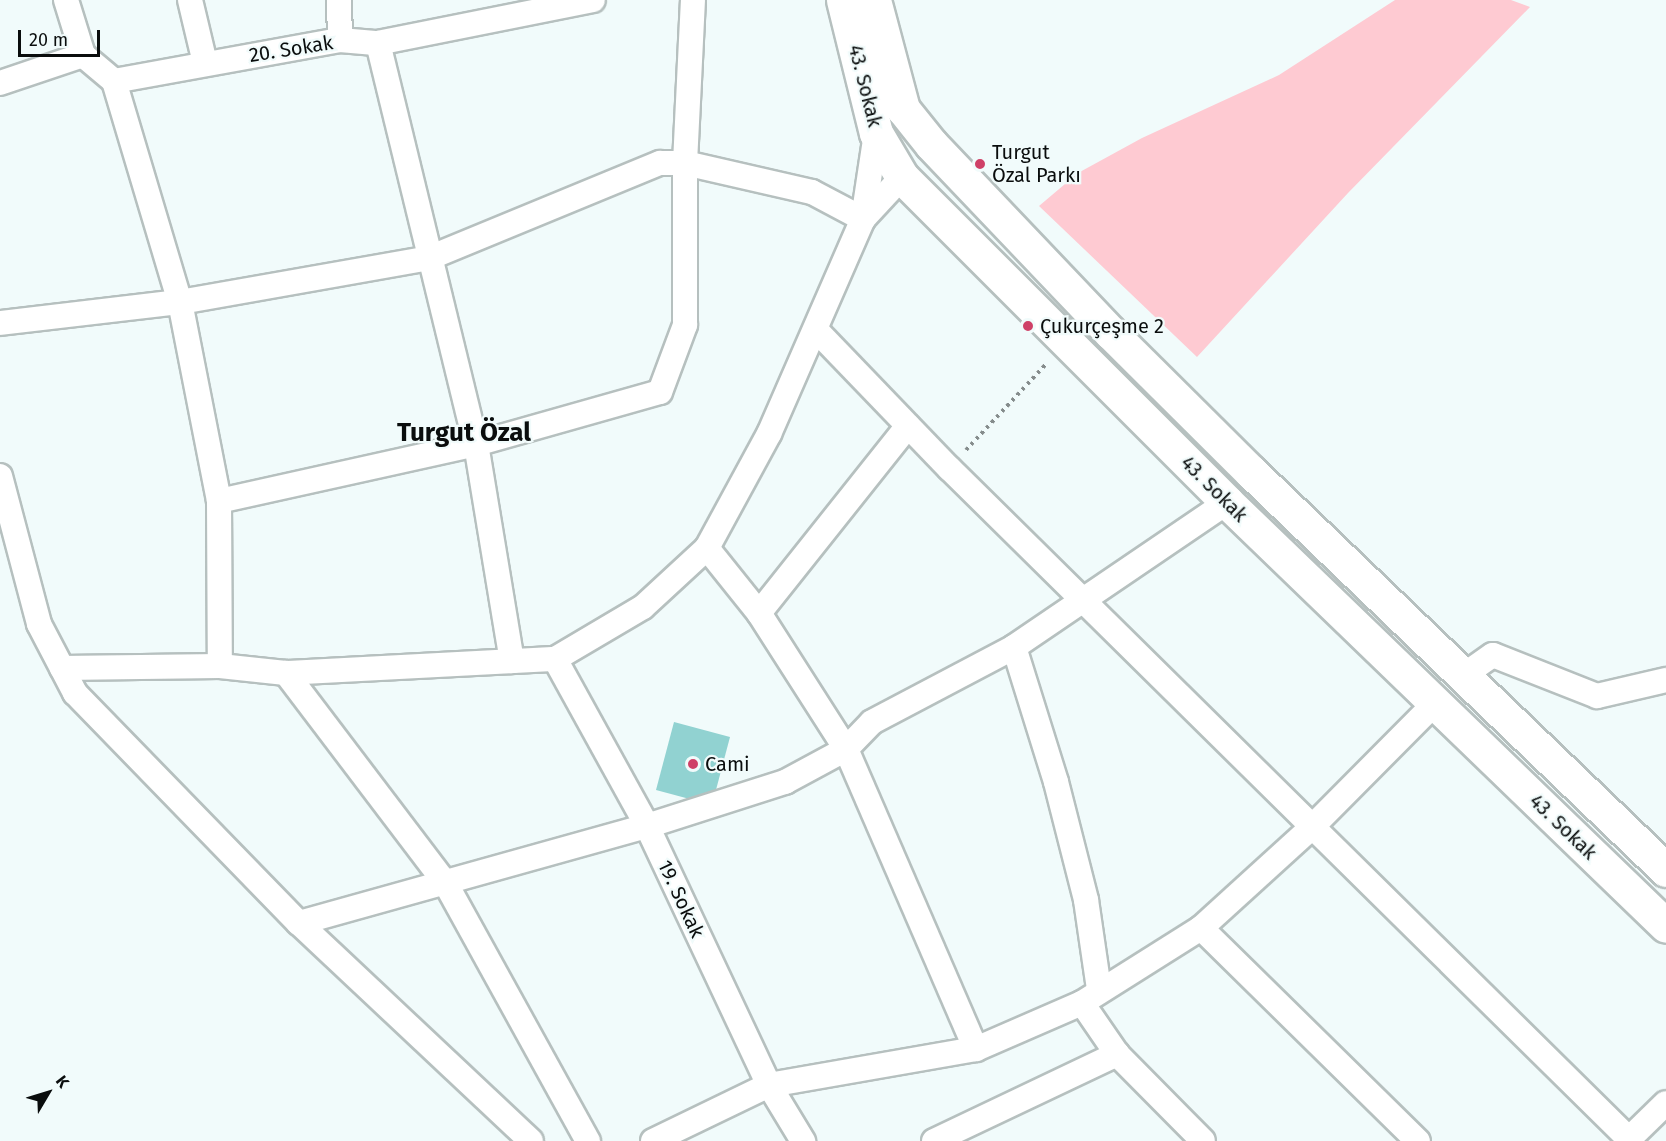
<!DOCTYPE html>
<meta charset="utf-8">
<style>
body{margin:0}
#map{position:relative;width:1666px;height:1141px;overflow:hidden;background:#f1fbfb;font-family:"Fira Sans",sans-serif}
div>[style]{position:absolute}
.green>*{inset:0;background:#fecad2}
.building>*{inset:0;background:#91d2d1}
.path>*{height:4px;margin-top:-2px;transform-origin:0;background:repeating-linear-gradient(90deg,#858c8c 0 3px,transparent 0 7.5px)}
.roads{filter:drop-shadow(2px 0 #b6c0bf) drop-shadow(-2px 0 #b6c0bf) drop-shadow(0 2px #b6c0bf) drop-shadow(0 -2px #b6c0bf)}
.street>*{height:24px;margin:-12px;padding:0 12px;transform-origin:12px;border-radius:12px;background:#fff}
.secondary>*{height:33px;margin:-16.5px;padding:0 16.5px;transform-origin:16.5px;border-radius:16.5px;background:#fff}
.dots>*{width:16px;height:16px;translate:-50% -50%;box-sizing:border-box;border:3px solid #f1fbfb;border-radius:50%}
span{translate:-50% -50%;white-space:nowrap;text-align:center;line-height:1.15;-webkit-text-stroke:4.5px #f1fbfb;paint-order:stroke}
.street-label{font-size:20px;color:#0a0d0d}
.poi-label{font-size:20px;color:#0a0d0d}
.left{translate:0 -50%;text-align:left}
.district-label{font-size:26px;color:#0a0d0d;font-weight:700}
.north{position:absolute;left:18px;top:1063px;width:60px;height:60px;-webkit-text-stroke:4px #f1fbfb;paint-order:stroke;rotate:52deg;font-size:16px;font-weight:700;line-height:24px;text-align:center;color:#0a0d0d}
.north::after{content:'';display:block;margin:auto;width:21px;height:27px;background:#0a0d0d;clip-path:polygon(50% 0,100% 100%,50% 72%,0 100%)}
.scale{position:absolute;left:18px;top:30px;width:82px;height:27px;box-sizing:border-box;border:3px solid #0a0d0d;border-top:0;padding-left:8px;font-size:18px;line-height:21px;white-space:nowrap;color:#0a0d0d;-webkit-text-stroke:4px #f1fbfb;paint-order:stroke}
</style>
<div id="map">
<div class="green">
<i style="clip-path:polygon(1395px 0,1511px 0,1530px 7px,1348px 193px,1197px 357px,1039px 206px,1078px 173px,1142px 138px,1279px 75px)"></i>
</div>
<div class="building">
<i style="clip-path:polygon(674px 722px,730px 737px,712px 805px,656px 790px)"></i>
</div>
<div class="path">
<i style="left:966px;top:450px;width:119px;rotate:-47deg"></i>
</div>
<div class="roads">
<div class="street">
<i style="left:66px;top:0;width:58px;rotate:72.8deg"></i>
<i style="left:190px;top:0;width:65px;rotate:76.6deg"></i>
<i style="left:339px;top:0;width:40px;rotate:88.6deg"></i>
<i style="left:378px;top:43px;width:413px;rotate:76.3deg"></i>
<i style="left:476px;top:444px;width:220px;rotate:80.6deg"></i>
<i style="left:114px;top:81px;width:231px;rotate:73.4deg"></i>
<i style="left:180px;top:302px;width:203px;rotate:78.9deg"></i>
<i style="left:219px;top:501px;width:165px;rotate:89.7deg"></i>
<i style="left:0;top:83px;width:88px;rotate:-18.6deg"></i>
<i style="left:83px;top:55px;width:40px;rotate:40deg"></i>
<i style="left:114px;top:81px;width:230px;rotate:-10.3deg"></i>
<i style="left:340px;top:40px;width:38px;rotate:5deg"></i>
<i style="left:378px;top:43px;width:219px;rotate:-11.3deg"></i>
<i style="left:863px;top:219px;width:57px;rotate:-47.1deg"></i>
<i style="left:0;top:323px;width:181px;rotate:-6.7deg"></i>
<i style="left:180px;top:302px;width:253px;rotate:-10deg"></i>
<i style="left:429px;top:258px;width:250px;rotate:-22.4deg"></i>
<i style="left:660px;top:163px;width:25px"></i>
<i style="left:685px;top:163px;width:130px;rotate:12.9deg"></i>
<i style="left:812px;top:192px;width:58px;rotate:27.9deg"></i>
<i style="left:816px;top:330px;width:192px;rotate:46.1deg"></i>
<i style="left:949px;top:468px;width:955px;rotate:44.62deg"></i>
<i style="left:0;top:476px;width:153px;rotate:75.2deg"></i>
<i style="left:39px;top:624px;width:78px;rotate:62.4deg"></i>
<i style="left:75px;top:693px;width:321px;rotate:45.8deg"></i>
<i style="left:299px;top:923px;width:318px;rotate:43.2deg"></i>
<i style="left:219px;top:501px;width:263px;rotate:-12.5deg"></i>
<i style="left:476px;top:444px;width:191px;rotate:-15.8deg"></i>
<i style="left:660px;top:392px;width:72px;rotate:-69.5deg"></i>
<i style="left:685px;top:325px;width:162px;rotate:-90deg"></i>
<i style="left:685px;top:163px;width:163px;rotate:-87.2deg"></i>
<i style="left:707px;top:548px;width:83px;rotate:51.3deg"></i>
<i style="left:759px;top:613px;width:161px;rotate:57.4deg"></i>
<i style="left:846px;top:749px;width:327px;rotate:66.6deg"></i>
<i style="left:759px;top:613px;width:239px;rotate:-51.5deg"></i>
<i style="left:1014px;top:647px;width:141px;rotate:72.7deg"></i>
<i style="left:1056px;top:782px;width:122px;rotate:75.7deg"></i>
<i style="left:1086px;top:900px;width:90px;rotate:81.7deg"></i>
<i style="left:555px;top:659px;width:191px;rotate:61.1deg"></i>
<i style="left:647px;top:826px;width:286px;rotate:64.8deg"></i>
<i style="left:769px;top:1085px;width:66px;rotate:58.7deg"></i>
<i style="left:62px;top:668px;width:158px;rotate:-0.7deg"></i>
<i style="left:220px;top:666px;width:66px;rotate:6.1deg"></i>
<i style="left:286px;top:673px;width:269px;rotate:-3deg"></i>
<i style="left:555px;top:659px;width:102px;rotate:-30.6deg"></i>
<i style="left:643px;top:607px;width:87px;rotate:-42.7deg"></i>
<i style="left:707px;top:548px;width:130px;rotate:-61.5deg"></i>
<i style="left:769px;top:434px;width:235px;rotate:-66.4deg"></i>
<i style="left:863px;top:219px;width:87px;rotate:-81.4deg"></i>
<i style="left:286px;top:673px;width:265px;rotate:52.8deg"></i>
<i style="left:446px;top:884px;width:294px;rotate:61.1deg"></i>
<i style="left:1464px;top:675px;width:35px;rotate:-35deg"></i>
<i style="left:1493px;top:655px;width:112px;rotate:21.5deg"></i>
<i style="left:1597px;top:696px;width:71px;rotate:-13.1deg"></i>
<i style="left:299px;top:923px;width:361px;rotate:-15.6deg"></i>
<i style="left:647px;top:826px;width:145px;rotate:-17.7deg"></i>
<i style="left:785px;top:782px;width:69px;rotate:-28.4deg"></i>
<i style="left:846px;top:749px;width:37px;rotate:-46deg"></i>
<i style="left:872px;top:722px;width:161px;rotate:-27.8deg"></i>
<i style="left:1014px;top:647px;width:258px;rotate:-34.2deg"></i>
<i style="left:1201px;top:928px;width:304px;rotate:44.5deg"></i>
<i style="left:1082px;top:1003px;width:62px;rotate:55.5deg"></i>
<i style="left:1117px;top:1054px;width:122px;rotate:45.3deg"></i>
<i style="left:653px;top:1141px;width:129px;rotate:-25.8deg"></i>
<i style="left:769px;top:1085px;width:210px;rotate:-9.9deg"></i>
<i style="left:976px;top:1049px;width:116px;rotate:-23.5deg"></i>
<i style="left:1082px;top:1003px;width:141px;rotate:-32.2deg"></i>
<i style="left:1201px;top:928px;width:151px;rotate:-42.3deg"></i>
<i style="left:1313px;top:826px;width:173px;rotate:-45.2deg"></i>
<i style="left:934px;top:1141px;width:203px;rotate:-25.4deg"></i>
<i style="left:1627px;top:1141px;width:54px;rotate:-44.3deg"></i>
</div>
<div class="secondary">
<i style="left:843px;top:0;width:137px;rotate:76.1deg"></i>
<i style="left:876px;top:133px;width:51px;rotate:59.4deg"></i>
<i style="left:902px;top:177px;width:460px;rotate:45deg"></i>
<i style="left:1227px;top:502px;width:610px;rotate:44deg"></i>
<i style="left:874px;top:0;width:113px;rotate:75.1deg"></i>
<i style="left:903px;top:109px;width:45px;rotate:51.3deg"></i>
<i style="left:931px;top:144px;width:261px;rotate:46.4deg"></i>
<i style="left:1111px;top:333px;width:197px;rotate:44.8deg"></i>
<i style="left:1251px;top:472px;width:575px;rotate:43.8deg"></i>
</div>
</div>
<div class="dots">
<i style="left:980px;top:164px;background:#cf4067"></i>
<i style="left:1028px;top:326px;background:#cf4067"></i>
<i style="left:693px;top:764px;background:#cf4067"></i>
</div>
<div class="street-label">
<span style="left:291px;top:49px;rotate:-9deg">20. Sokak</span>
<span style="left:865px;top:86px;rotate:76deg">43. Sokak</span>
<span style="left:1214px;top:489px;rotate:45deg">43. Sokak</span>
<span style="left:1563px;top:827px;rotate:44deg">43. Sokak</span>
<span style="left:681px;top:899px;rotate:65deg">19. Sokak</span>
</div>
<div class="poi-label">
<span class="left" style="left:992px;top:164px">Turgut<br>Özal Parkı</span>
<span class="left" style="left:1040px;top:326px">Çukurçeşme 2</span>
<span class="left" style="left:705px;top:764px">Cami</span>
</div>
<div class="district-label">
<span style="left:464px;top:433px">Turgut Özal</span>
</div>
<div class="north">K</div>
<div class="scale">20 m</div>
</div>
